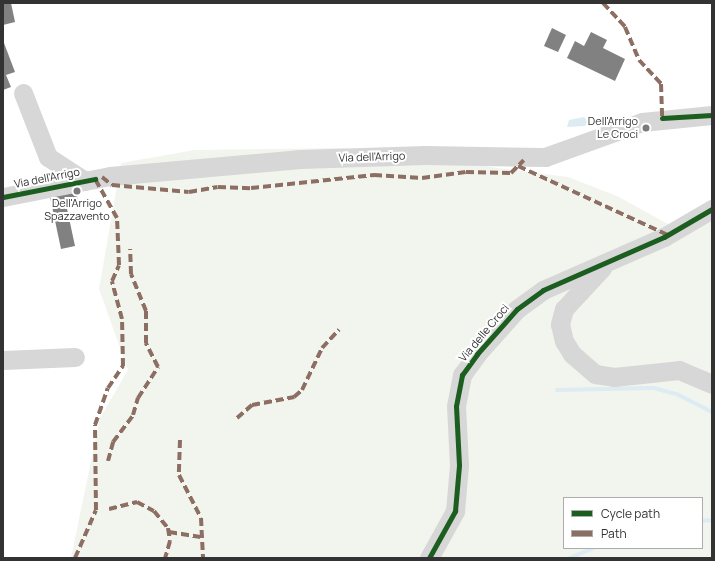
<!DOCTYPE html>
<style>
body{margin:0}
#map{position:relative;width:715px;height:561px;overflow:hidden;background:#fff;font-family:Manrope,sans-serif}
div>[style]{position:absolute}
.green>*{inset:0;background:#f1f5ed}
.water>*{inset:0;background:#ddebf3}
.stream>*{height:3.5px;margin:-1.75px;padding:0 1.75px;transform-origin:1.75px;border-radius:1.75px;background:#ddebf3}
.building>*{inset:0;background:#818181}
.minor>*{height:19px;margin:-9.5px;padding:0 9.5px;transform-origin:9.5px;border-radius:9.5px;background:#d7d7d7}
.quiet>*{height:4px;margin-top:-2px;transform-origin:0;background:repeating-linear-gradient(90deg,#8d6e63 0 8px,transparent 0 12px)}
.cycleway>*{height:5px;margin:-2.5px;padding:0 2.5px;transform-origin:2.5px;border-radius:2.5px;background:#1b5e20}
.dots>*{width:11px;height:11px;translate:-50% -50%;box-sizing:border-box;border:2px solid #fff;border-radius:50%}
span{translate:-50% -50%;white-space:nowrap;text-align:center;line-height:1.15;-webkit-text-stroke:4px #fff;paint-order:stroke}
.poi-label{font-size:11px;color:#333}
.right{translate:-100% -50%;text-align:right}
.street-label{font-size:11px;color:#333}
.frame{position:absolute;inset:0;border:4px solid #333;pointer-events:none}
.legend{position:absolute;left:563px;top:497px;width:140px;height:52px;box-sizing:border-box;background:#fff;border:1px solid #adadad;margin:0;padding:5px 7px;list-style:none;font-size:12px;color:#333}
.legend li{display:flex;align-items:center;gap:8px;height:20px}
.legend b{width:20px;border:1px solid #adadad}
</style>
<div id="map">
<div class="green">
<i style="clip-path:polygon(evenodd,343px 148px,568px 177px,617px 196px,668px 224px,712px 215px,712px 558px,71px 558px,100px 418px,128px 370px,99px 289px,121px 163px,195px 150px,343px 148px,564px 498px,702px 498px,702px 548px,564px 548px,564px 498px)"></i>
</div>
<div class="water">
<i style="clip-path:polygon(584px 117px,588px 122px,585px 126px,567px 127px,569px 120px)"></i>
</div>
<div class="stream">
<i style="left:557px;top:390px;width:97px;rotate:-1.2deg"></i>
<i style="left:654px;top:388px;width:24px;rotate:15deg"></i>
<i style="left:677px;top:394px;width:39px;rotate:27deg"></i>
<i style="left:702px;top:521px;width:10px;rotate:-6deg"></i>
<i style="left:570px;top:558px;width:26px;rotate:-23deg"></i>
</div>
<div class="building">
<i style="clip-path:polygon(3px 3px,11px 3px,15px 22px,3px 25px)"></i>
<i style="clip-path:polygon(552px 28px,566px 35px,558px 52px,544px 46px)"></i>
<i style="clip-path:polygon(591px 32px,607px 40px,603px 48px,625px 59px,615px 81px,567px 58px,575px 41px,584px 46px)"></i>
<i style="clip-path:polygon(4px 43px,15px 72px,6px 75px,11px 87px,3px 90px)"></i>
<i style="clip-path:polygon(76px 191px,78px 201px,66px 204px,75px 246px,61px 249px,50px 197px)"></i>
</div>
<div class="minor">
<i style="left:23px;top:93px;width:69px;rotate:68.7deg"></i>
<i style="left:48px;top:157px;width:44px;rotate:33deg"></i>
<i style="left:3px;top:197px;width:109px;rotate:-11.1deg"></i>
<i style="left:110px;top:176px;width:191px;rotate:-5.1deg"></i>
<i style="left:300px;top:159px;width:125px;rotate:-1.8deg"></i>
<i style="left:425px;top:155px;width:120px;rotate:1deg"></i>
<i style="left:545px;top:157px;width:103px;rotate:-19.8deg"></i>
<i style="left:642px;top:122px;width:70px;rotate:-5.7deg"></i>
<i style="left:602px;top:268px;width:56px;rotate:132.8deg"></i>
<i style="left:564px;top:309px;width:16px;rotate:105deg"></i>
<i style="left:560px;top:324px;width:17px;rotate:77deg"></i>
<i style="left:564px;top:341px;width:15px;rotate:58deg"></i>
<i style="left:572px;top:354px;width:30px;rotate:41deg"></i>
<i style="left:595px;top:374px;width:19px;rotate:9deg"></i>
<i style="left:614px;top:377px;width:65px;rotate:-6.1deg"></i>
<i style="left:679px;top:370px;width:36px;rotate:23deg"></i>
<i style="left:3px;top:360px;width:72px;rotate:-2.4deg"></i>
<i style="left:429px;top:558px;width:54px;rotate:-61deg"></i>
<i style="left:455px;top:511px;width:46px;rotate:-85deg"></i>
<i style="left:459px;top:465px;width:59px;rotate:-92.9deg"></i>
<i style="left:456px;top:406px;width:32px;rotate:-79deg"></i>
<i style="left:462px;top:375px;width:26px;rotate:-54deg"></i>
<i style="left:477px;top:354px;width:60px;rotate:-48.4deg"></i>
<i style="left:517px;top:309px;width:32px;rotate:-36deg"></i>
<i style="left:543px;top:290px;width:132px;rotate:-23.7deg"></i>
<i style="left:664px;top:237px;width:56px;rotate:-30.3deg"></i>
</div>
<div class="quiet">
<i style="left:603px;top:3px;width:33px;rotate:47deg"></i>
<i style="left:625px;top:27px;width:36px;rotate:67deg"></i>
<i style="left:639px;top:60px;width:33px;rotate:47deg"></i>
<i style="left:661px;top:84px;width:34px;rotate:88deg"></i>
<i style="left:518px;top:166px;width:165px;rotate:24.7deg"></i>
<i style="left:102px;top:177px;width:13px;rotate:39deg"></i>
<i style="left:112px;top:185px;width:77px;rotate:5.2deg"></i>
<i style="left:189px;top:192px;width:29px;rotate:-10deg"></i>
<i style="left:218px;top:187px;width:33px;rotate:2deg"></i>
<i style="left:251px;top:188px;width:124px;rotate:-6deg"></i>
<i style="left:374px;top:175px;width:48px;rotate:3.6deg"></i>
<i style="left:422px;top:178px;width:44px;rotate:-7.8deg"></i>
<i style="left:466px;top:172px;width:45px;rotate:1.3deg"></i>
<i style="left:511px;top:173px;width:18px;rotate:-45deg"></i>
<i style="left:237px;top:418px;width:20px;rotate:-41deg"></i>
<i style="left:252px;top:405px;width:43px;rotate:-10.8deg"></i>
<i style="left:294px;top:397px;width:11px;rotate:-41deg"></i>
<i style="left:302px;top:390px;width:47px;rotate:-64.5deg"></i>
<i style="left:322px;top:348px;width:25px;rotate:-47deg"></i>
<i style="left:180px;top:440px;width:35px;rotate:92deg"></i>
<i style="left:179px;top:475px;width:48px;rotate:62.9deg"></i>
<i style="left:201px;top:518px;width:40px;rotate:87.1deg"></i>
<i style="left:108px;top:461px;width:20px;rotate:-75deg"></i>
<i style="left:113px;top:442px;width:34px;rotate:-53deg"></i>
<i style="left:133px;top:415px;width:18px;rotate:-74deg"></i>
<i style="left:138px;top:398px;width:37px;rotate:-57deg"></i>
<i style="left:158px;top:367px;width:27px;rotate:-117deg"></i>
<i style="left:146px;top:343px;width:32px;rotate:-90deg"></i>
<i style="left:146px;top:311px;width:40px;rotate:-112deg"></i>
<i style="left:131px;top:274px;width:25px;rotate:-92deg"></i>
<i style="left:109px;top:509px;width:29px;rotate:-14deg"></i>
<i style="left:137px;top:502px;width:19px;rotate:28deg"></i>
<i style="left:154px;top:511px;width:22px;rotate:51deg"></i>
<i style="left:168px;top:528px;width:13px;rotate:81deg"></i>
<i style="left:170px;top:541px;width:18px;rotate:106deg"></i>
<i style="left:169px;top:532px;width:32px;rotate:9deg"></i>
<i style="left:75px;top:558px;width:52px;rotate:-66.4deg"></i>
<i style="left:96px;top:510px;width:85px;rotate:-90.7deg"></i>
<i style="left:95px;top:425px;width:39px;rotate:-71deg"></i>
<i style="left:108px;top:388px;width:27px;rotate:-56deg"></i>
<i style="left:123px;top:366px;width:47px;rotate:-91.2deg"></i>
<i style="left:122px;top:319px;width:39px;rotate:-105deg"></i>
<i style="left:112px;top:281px;width:17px;rotate:-66deg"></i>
<i style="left:119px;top:265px;width:47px;rotate:-92.4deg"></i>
<i style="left:117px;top:218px;width:45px;rotate:-119.4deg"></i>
</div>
<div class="cycleway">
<i style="left:662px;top:118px;width:50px;rotate:-3.4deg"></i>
<i style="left:3px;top:197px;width:94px;rotate:-11.1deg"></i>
<i style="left:429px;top:558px;width:54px;rotate:-61deg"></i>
<i style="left:455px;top:511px;width:46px;rotate:-85deg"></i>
<i style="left:459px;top:465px;width:59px;rotate:-92.9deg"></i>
<i style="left:456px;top:406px;width:32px;rotate:-79deg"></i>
<i style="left:462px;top:375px;width:26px;rotate:-54deg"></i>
<i style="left:477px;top:354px;width:60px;rotate:-48.4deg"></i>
<i style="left:517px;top:309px;width:32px;rotate:-36deg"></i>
<i style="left:543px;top:290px;width:132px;rotate:-23.7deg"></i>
<i style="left:664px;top:237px;width:56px;rotate:-30.3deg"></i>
</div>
<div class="dots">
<i style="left:646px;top:128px;background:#7a7a7a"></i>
<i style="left:77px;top:191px;background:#7a7a7a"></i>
</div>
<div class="poi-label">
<span class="right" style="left:638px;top:128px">Dell'Arrigo<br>Le Croci</span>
<span style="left:77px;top:210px">Dell'Arrigo<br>Spazzavento</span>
</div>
<div class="street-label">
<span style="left:372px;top:157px;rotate:-2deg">Via dell'Arrigo</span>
<span style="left:47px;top:178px;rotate:-11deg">Via dell'Arrigo</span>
<span style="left:484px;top:333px;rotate:-50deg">Via delle Croci</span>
</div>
<div class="frame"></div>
<ul class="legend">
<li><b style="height:5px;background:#1b5e20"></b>Cycle path</li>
<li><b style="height:5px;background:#8d6e63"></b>Path</li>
</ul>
</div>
